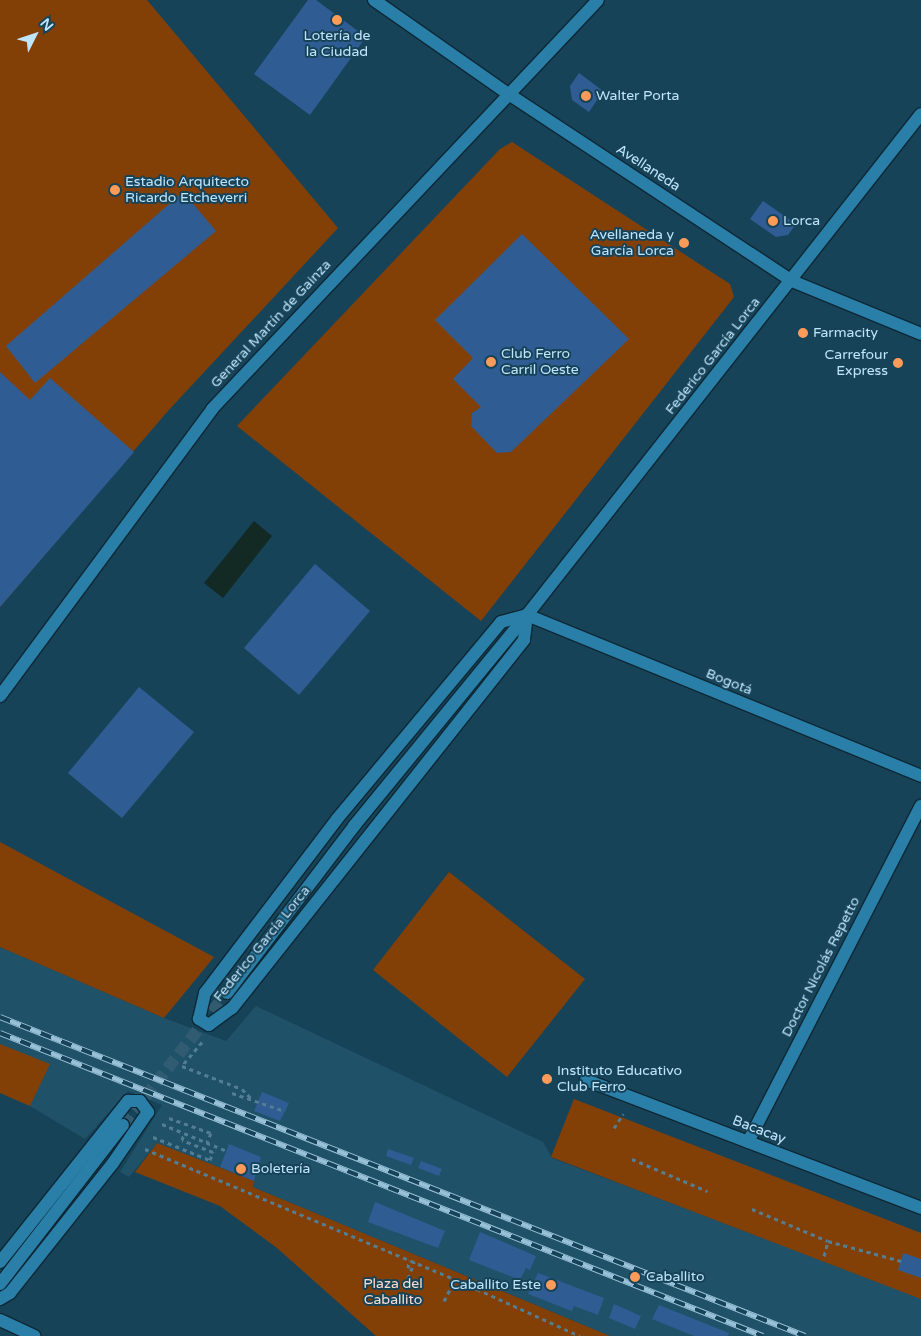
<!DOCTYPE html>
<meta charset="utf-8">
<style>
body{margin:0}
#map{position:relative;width:921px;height:1336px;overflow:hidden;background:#174359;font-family:"Varela Round",sans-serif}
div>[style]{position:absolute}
.built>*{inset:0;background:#1f5169}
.green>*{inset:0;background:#824007}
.water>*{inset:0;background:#122a23}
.building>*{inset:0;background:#2f5d93}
.minor-tunnel>*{height:12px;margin-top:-6px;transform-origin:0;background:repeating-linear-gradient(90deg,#305b71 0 12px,transparent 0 18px)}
.path>*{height:3px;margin-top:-1.5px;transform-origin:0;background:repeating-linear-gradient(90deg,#537d93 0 4px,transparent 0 8px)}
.roads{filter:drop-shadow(1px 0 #0e2835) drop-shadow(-1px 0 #0e2835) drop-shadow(0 1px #0e2835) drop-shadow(0 -1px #0e2835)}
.minor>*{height:12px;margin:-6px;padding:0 6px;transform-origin:6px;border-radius:6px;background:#297fa7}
.tertiary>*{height:12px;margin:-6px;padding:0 6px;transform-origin:6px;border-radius:6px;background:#297fa7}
.rail>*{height:5.5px;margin-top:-2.75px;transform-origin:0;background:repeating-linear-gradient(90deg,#174359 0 11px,#98c1d7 0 22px);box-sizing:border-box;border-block:1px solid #98c1d7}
.dots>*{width:14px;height:14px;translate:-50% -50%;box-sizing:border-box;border:2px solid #174359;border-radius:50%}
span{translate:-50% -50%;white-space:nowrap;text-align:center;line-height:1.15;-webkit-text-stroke:4px #174359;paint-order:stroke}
.poi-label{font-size:14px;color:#bee5fb}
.left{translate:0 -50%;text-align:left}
.right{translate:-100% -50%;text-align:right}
.street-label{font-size:14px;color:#bee5fb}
.park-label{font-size:14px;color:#fadecd}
.north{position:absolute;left:10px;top:10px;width:50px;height:50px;-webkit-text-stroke:4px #174359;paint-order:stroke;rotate:49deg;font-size:14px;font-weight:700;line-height:20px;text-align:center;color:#bee5fb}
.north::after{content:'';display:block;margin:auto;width:18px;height:22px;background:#bee5fb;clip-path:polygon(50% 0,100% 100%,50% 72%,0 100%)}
</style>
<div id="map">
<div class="built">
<i style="clip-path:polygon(0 947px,164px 1018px,226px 1041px,256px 1006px,543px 1142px,552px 1158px,921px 1298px,921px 1336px,610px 1336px,253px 1187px,254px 1181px,157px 1143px,129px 1177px,120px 1172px,162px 1105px,128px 1091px,85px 1139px,30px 1106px,0 1093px)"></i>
</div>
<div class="green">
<i style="clip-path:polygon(0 0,147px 0,338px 228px,167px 412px,0 607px)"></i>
<i style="clip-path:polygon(512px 142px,730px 284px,734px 297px,481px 621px,237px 426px,500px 149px)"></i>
<i style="clip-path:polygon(0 842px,214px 957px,164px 1018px,0 947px)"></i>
<i style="clip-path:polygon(449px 872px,585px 979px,507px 1077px,373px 970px)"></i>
<i style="clip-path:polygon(0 1044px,50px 1064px,30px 1106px,0 1093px)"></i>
<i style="clip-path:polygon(574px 1099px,921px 1233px,921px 1299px,551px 1157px)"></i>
<i style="clip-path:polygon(157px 1143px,254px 1181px,253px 1187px,610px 1336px,376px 1336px,277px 1248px,220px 1206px,135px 1172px)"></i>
</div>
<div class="water">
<i style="clip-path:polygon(254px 521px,272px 536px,223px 598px,204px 583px)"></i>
</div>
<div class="building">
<i style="clip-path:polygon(308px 0,316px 0,366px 37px,310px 115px,254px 74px)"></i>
<i style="clip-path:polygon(579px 73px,603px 91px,589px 112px,572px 100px,570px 86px)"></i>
<i style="clip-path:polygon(183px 192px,216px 231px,35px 383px,6px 346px)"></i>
<i style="clip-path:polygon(763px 201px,796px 224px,788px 235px,776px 237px,750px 219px)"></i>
<i style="clip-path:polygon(522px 234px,629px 339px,511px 452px,497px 453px,471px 426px,472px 413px,481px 407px,453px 379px,473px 358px,435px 320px)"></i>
<i style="clip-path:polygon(0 372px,30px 400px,50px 378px,134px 452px,0 607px)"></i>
<i style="clip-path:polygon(315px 564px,370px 611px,299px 695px,244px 648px)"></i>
<i style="clip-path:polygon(139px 687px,194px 732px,122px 818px,68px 773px)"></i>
<i style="clip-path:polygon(262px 1092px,289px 1103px,280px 1121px,254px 1111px)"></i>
<i style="clip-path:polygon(229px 1144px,261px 1157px,254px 1181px,220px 1167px)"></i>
<i style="clip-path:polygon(388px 1149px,414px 1158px,411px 1165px,386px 1156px)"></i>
<i style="clip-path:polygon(421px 1161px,442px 1169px,439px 1176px,418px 1168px)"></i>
<i style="clip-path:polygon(375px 1202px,445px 1231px,438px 1248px,368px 1222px)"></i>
<i style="clip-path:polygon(480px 1232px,536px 1256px,530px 1270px,526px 1268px,520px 1280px,469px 1260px)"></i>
<i style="clip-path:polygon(903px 1253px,921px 1259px,921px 1278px,898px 1270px)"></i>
<i style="clip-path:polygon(538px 1273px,604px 1298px,598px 1315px,574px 1306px,572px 1311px,528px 1294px)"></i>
<i style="clip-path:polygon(614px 1304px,641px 1316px,635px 1329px,609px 1318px)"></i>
<i style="clip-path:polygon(659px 1305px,729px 1333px,728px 1336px,694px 1336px,652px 1319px)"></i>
</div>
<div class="minor-tunnel">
<i style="left:123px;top:1125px;width:168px;rotate:-51.8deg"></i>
</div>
<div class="path">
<i style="left:202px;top:1042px;width:31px;rotate:130deg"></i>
<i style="left:182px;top:1066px;width:64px;rotate:21deg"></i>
<i style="left:242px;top:1089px;width:13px;rotate:45deg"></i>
<i style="left:232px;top:1093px;width:56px;rotate:18.8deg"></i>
<i style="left:169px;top:1118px;width:45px;rotate:19.7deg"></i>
<i style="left:211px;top:1133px;width:10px;rotate:114deg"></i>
<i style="left:162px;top:1124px;width:70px;rotate:22.6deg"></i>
<i style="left:614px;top:1128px;width:17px;rotate:-57deg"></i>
<i style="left:153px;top:1137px;width:61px;rotate:22deg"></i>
<i style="left:210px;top:1160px;width:9px;rotate:-69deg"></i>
<i style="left:213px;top:1152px;width:33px;rotate:-159deg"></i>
<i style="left:182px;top:1140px;width:7px;rotate:-74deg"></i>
<i style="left:145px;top:1149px;width:336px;rotate:22.8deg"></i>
<i style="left:455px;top:1279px;width:137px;rotate:24.5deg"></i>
<i style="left:632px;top:1159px;width:82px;rotate:23.1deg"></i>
<i style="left:752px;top:1209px;width:82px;rotate:22.8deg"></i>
<i style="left:828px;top:1241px;width:76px;rotate:15.3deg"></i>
<i style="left:824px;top:1256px;width:16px;rotate:-75deg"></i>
<i style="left:408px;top:1268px;width:8px;rotate:-83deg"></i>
<i style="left:405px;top:1286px;width:26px;rotate:-69deg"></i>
<i style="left:444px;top:1301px;width:25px;rotate:-63deg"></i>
</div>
<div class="roads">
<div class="minor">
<i style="left:527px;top:615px;width:25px;rotate:97deg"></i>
<i style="left:524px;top:640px;width:470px;rotate:128.4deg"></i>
<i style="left:232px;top:1008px;width:29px;rotate:144deg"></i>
<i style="left:209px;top:1025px;width:12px;rotate:-149deg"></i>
<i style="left:199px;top:1019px;width:27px;rotate:-77deg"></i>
<i style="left:205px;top:993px;width:218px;rotate:-52.8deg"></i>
<i style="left:337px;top:819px;width:256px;rotate:-50.2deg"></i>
<i style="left:501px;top:622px;width:27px;rotate:-15deg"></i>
<i style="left:527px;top:615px;width:426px;rotate:22.2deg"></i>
<i style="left:0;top:696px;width:357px;rotate:-53.5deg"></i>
<i style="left:212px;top:409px;width:562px;rotate:-46.66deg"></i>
<i style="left:227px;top:993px;width:210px;rotate:-52.7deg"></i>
<i style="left:354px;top:826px;width:273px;rotate:-50.7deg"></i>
<i style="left:527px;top:615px;width:637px;rotate:-51.82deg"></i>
<i style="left:586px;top:1080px;width:359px;rotate:20.9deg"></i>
<i style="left:748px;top:1142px;width:378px;rotate:-62.8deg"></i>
<i style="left:0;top:1262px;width:206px;rotate:-51.5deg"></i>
<i style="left:128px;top:1101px;width:12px"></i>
<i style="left:140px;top:1101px;width:14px;rotate:54deg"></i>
<i style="left:148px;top:1112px;width:62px;rotate:124.5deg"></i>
<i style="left:113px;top:1163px;width:166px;rotate:128.4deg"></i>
<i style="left:10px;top:1293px;width:12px;rotate:149deg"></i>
<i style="left:0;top:1284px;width:201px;rotate:-52.3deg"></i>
<i style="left:0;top:1320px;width:38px;rotate:25deg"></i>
</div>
<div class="tertiary">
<i style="left:374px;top:0;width:162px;rotate:35deg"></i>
<i style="left:507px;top:93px;width:341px;rotate:33.4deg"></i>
<i style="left:792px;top:281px;width:139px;rotate:22.3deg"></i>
</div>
</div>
<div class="rail">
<i style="left:0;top:1017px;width:866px;rotate:21.62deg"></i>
<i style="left:0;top:1033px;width:821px;rotate:21.66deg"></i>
</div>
<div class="dots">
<i style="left:337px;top:20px;background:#fe9b58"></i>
<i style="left:586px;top:96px;background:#fe9b58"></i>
<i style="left:115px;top:190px;background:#fe9b58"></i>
<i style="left:773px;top:221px;background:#fe9b58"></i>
<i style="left:684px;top:243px;background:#fe9b58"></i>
<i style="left:803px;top:333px;background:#fe9b58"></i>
<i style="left:491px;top:362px;background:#fe9b58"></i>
<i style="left:898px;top:363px;background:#fe9b58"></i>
<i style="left:547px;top:1079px;background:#fe9b58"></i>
<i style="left:241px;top:1169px;background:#fe9b58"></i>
<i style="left:635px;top:1277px;background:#fe9b58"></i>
<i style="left:551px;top:1285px;background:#fe9b58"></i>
</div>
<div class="poi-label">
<span style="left:337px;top:44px">Lotería de<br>la Ciudad</span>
<span class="left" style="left:596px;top:96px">Walter Porta</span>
<span class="left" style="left:125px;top:190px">Estadio Arquitecto<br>Ricardo Etcheverri</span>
<span class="left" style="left:783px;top:221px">Lorca</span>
<span class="right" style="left:674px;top:243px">Avellaneda y<br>García Lorca</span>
<span class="left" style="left:813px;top:333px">Farmacity</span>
<span class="left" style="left:501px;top:362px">Club Ferro<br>Carril Oeste</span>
<span class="right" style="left:888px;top:363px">Carrefour<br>Express</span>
<span class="left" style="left:557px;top:1079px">Instituto Educativo<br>Club Ferro</span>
<span class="left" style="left:251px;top:1169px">Boletería</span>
<span class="left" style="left:646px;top:1277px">Caballito</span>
<span class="right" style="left:541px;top:1285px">Caballito Este</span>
</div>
<div class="street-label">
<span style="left:648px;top:168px;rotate:33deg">Avellaneda</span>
<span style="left:271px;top:324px;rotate:-47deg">General Martín de Gainza</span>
<span style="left:713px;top:356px;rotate:-52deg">Federico García Lorca</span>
<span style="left:729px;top:682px;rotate:22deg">Bogotá</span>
<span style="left:262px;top:944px;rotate:-51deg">Federico García Lorca</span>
<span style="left:821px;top:967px;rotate:-63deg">Doctor Nicolás Repetto</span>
<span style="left:759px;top:1130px;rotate:21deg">Bacacay</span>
</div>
<div class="park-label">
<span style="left:393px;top:1292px">Plaza del<br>Caballito</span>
</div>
<div class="north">N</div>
</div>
